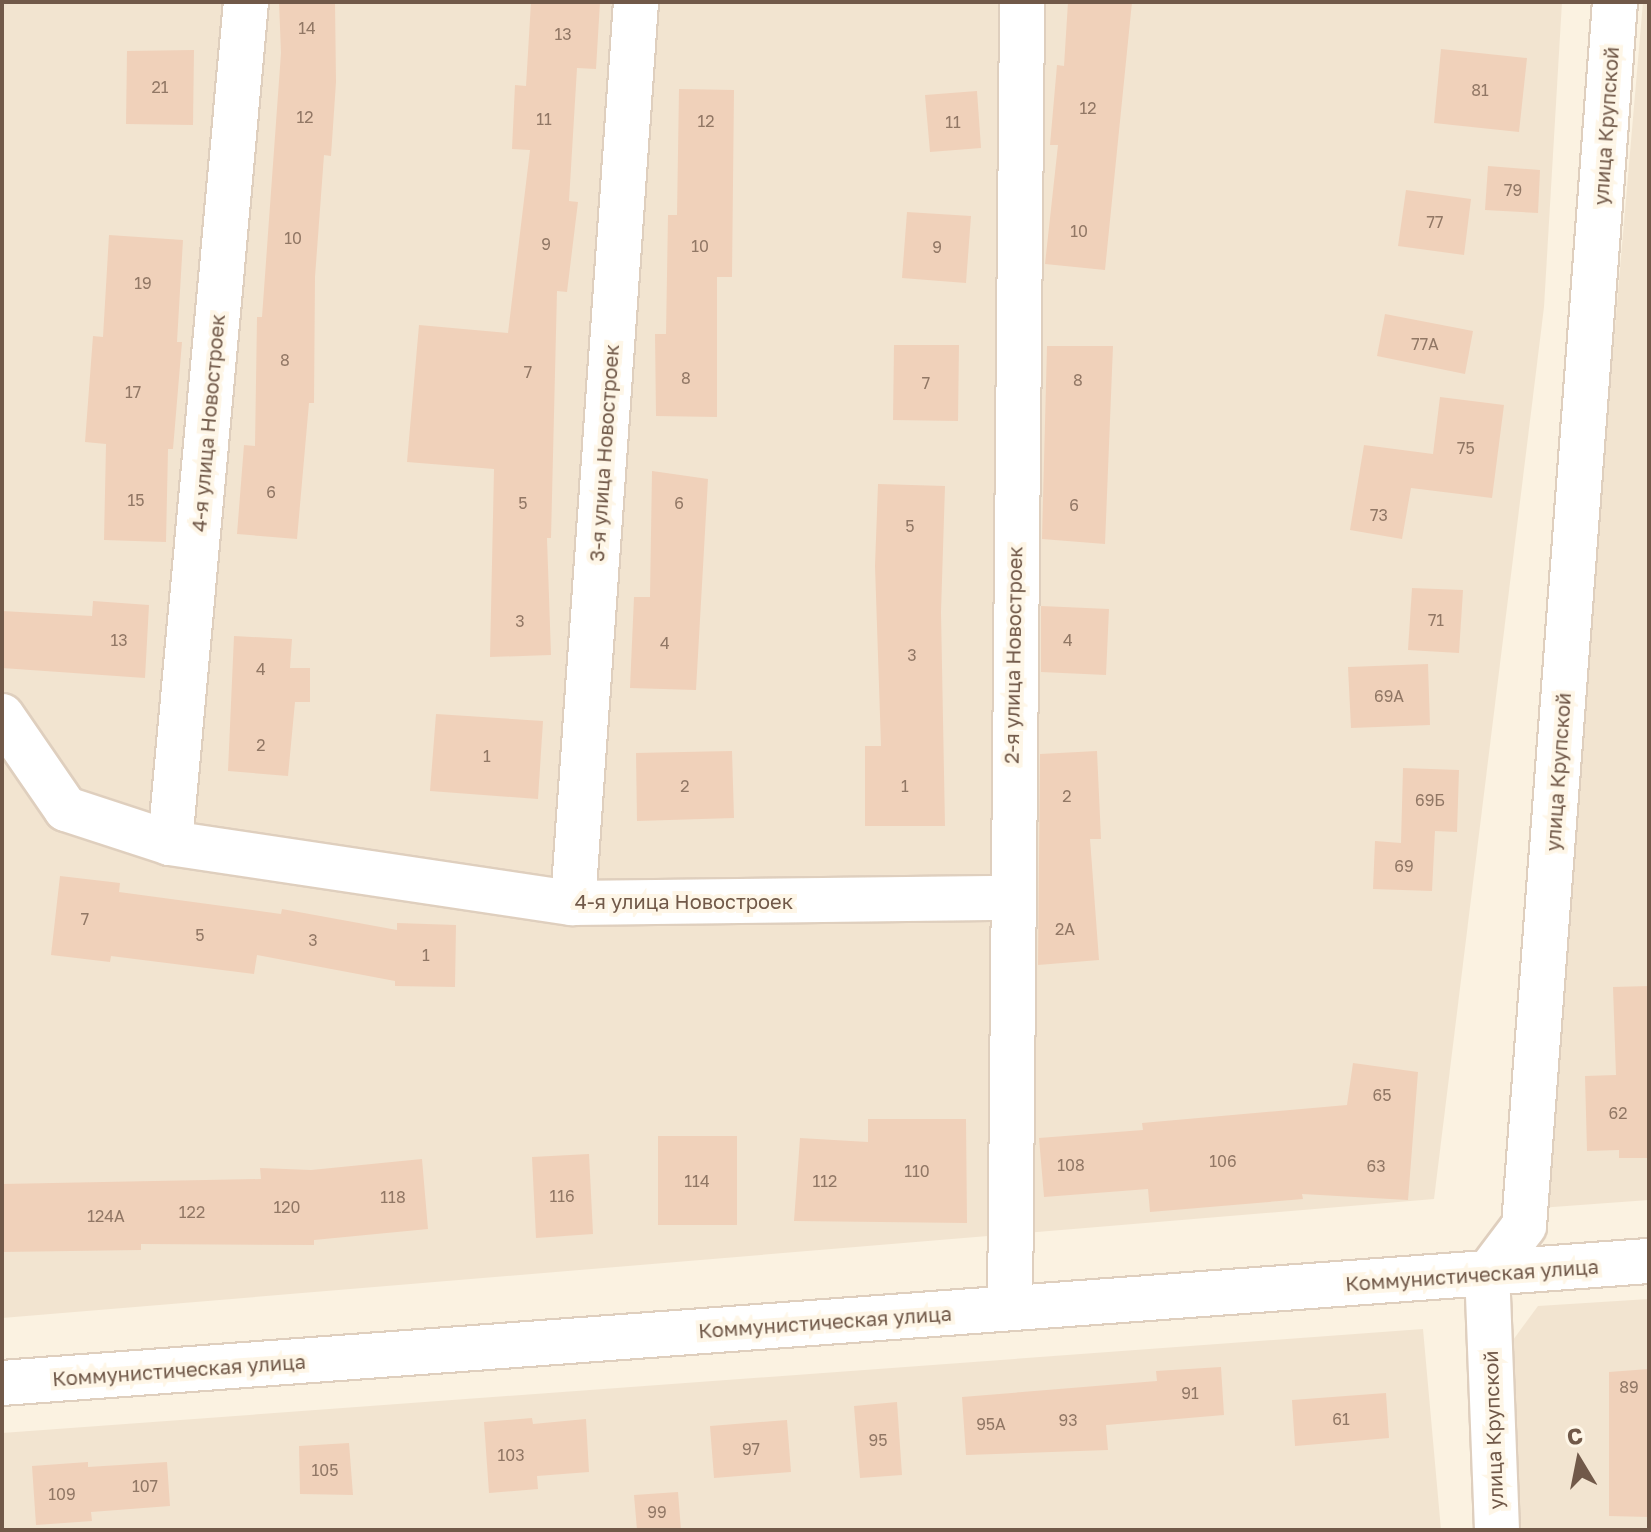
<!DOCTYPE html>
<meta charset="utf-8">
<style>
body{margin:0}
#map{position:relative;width:1651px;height:1532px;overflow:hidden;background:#fbf2e1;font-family:"Golos Text",sans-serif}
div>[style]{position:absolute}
.residential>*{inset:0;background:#f2e4d0}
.building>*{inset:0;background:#f0d1ba}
.roads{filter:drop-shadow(2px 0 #dfcfbe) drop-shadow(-2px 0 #dfcfbe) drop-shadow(0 2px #dfcfbe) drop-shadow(0 -2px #dfcfbe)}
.minor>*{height:44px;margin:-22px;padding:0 22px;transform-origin:22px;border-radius:22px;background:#fff}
.secondary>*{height:44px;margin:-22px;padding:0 22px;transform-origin:22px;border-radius:22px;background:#fff}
span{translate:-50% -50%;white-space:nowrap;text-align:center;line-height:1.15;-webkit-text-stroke:8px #fef6e7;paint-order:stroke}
.number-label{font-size:16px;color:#917765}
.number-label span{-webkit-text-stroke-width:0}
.street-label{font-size:20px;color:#715949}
.frame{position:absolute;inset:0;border:4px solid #715949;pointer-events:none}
.north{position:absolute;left:1539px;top:1420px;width:80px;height:80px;-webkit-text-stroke:6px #fef6e7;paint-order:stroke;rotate:350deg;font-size:22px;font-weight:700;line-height:32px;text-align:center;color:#715949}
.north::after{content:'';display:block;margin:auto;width:28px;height:36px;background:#715949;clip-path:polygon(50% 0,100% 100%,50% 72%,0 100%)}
</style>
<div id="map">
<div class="residential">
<i style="clip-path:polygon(2px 2px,1562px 2px,1544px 307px,1434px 1199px,2px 1318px)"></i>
<i style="clip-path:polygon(1643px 2px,1649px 2px,1649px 1200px,1539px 1208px)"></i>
<i style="clip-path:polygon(1649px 1299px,1649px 1530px,1520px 1530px,1505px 1351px,1538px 1306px)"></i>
<i style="clip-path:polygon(1423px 1329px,1441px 1530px,2px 1530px,2px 1433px)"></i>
</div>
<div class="building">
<i style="clip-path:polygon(279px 2px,335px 2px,336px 82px,331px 156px,324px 155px,315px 277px,314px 403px,309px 403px,297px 539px,237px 534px,244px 445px,255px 446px,257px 317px,262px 317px,281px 53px)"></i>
<i style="clip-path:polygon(531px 2px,600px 2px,596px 69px,577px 68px,569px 201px,578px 202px,567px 292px,557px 291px,551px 538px,547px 538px,551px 655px,490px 657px,494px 469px,407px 462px,419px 325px,508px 333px,530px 150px,512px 149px,515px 85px,526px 86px)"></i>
<i style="clip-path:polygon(1068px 2px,1132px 2px,1105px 270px,1045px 264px,1058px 145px,1050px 145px,1057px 65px,1064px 66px)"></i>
<i style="clip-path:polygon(1441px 49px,1527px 58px,1519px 132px,1434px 123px)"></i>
<i style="clip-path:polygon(194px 50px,193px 125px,126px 124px,127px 51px)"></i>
<i style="clip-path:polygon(679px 89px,734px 90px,732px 277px,717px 277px,717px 417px,656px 416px,655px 334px,666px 334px,668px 215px,677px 215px)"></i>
<i style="clip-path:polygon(977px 91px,981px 148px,930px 152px,925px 95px)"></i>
<i style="clip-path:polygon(1488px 166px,1540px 170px,1538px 213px,1485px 210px)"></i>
<i style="clip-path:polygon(1406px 190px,1471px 199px,1464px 255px,1398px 246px)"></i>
<i style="clip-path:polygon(907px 212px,971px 216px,966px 283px,902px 278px)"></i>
<i style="clip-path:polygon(109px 235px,183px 240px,177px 342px,182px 342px,173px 449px,168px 449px,166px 542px,104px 540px,106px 444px,85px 442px,93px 336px,103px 337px)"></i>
<i style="clip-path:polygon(1385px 314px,1473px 331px,1465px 374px,1377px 356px)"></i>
<i style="clip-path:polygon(894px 345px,959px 345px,958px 421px,893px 420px)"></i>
<i style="clip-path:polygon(1047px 346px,1113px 346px,1105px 544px,1042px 539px)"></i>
<i style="clip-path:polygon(1440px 397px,1504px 405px,1492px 498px,1411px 488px,1402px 539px,1350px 530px,1364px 445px,1433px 454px)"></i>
<i style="clip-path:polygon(652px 471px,708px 479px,696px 690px,630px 688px,634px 597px,650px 597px)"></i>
<i style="clip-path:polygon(878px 484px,945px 486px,941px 612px,945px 826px,865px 826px,865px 746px,881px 746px,875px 566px)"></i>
<i style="clip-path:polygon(1412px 588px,1463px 590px,1459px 653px,1408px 650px)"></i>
<i style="clip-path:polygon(93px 601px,149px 605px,145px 678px,2px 668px,2px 611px,92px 616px)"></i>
<i style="clip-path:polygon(1041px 606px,1109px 609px,1106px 675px,1041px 672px)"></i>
<i style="clip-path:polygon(234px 636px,292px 639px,290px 668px,310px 668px,310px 702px,295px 702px,288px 776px,228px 771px)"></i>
<i style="clip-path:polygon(1428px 664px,1430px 725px,1351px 728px,1348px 667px)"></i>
<i style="clip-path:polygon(436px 714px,543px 721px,538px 799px,430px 791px)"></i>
<i style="clip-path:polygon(732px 751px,734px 818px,637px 821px,636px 753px)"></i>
<i style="clip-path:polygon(1097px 751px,1101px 839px,1090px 839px,1099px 960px,1038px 965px,1040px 754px)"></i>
<i style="clip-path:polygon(1403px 768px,1459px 770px,1457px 832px,1435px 831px,1432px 891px,1373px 889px,1375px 841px,1401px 843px)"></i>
<i style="clip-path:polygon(60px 876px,120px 883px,119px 892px,281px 914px,282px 909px,397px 930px,397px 923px,456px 925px,455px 987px,395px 986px,395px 981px,257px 955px,254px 974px,111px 956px,110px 962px,51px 955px)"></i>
<i style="clip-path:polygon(1649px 986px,1649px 1158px,1619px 1158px,1619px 1150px,1587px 1151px,1585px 1076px,1616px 1075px,1613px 987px)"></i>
<i style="clip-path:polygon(1353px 1063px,1418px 1072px,1408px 1200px,1302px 1194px,1303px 1199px,1150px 1212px,1148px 1189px,1044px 1197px,1039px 1138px,1143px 1130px,1142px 1123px,1347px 1105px)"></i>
<i style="clip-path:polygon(868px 1119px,966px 1119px,967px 1223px,794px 1221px,800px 1138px,868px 1142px)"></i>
<i style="clip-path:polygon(658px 1136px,737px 1136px,737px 1225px,658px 1225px)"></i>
<i style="clip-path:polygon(589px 1154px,593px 1234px,536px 1238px,532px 1157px)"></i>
<i style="clip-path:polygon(422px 1159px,428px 1229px,314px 1240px,314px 1245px,141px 1244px,141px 1250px,2px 1252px,2px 1184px,261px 1179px,260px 1168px,311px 1170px)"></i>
<i style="clip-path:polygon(1221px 1367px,1224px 1415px,1106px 1425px,1108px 1450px,966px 1455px,962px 1397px,1157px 1381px,1156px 1371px)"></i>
<i style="clip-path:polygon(1649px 1369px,1649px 1517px,1609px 1516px,1609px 1372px)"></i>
<i style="clip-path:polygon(1386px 1393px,1389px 1438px,1295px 1446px,1292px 1400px)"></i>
<i style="clip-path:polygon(897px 1402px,902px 1475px,860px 1478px,854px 1406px)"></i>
<i style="clip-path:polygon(532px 1418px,533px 1424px,586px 1419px,589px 1472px,537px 1476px,538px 1489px,489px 1493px,484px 1422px)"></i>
<i style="clip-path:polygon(787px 1420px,791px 1472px,714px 1478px,710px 1426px)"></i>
<i style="clip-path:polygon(349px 1443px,353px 1495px,300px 1494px,299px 1446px)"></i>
<i style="clip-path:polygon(88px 1462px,88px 1467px,167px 1462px,170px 1506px,91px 1512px,92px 1521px,36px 1525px,32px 1466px)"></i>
<i style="clip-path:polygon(678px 1492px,681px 1530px,637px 1530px,634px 1495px)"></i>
</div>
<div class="roads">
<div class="minor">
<i style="left:2px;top:716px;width:113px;rotate:55.5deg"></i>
<i style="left:66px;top:809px;width:109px;rotate:18.1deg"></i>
<i style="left:170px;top:843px;width:407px;rotate:8.5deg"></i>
<i style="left:573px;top:903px;width:437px;rotate:-0.7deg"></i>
<i style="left:170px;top:843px;width:844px;rotate:-84.84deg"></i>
<i style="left:573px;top:903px;width:903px;rotate:-86deg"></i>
<i style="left:1010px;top:1308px;width:1306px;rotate:-89.47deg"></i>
<i style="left:1497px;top:1530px;width:255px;rotate:-92.2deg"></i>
<i style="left:1487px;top:1275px;width:61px;rotate:-52.9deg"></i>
<i style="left:1524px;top:1226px;width:1227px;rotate:-85.75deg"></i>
</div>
<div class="secondary">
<i style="left:2px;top:1383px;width:1652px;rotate:-4.24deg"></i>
</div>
</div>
<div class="number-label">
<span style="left:307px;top:28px">14</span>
<span style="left:563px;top:34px">13</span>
<span style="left:160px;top:87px">21</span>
<span style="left:1480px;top:90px">81</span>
<span style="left:1088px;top:108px">12</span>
<span style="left:305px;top:117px">12</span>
<span style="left:544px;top:119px">11</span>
<span style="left:706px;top:121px">12</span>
<span style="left:953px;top:122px">11</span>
<span style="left:1513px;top:190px">79</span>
<span style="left:1435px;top:222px">77</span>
<span style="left:1079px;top:231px">10</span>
<span style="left:293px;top:238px">10</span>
<span style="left:546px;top:244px">9</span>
<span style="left:700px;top:246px">10</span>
<span style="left:937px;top:247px">9</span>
<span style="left:143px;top:283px">19</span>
<span style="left:1425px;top:344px">77А</span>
<span style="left:285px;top:360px">8</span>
<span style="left:528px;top:372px">7</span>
<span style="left:686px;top:378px">8</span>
<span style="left:1078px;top:380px">8</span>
<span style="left:926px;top:383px">7</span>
<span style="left:133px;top:392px">17</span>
<span style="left:1466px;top:448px">75</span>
<span style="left:271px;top:492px">6</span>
<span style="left:136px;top:500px">15</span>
<span style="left:523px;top:503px">5</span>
<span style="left:679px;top:503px">6</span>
<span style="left:1074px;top:505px">6</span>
<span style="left:1379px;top:515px">73</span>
<span style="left:910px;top:526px">5</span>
<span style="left:1436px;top:620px">71</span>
<span style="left:520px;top:621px">3</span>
<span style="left:119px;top:640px">13</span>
<span style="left:1068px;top:640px">4</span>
<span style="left:665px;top:643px">4</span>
<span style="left:912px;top:655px">3</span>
<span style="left:261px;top:669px">4</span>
<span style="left:1389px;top:696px">69А</span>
<span style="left:261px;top:745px">2</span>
<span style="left:487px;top:756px">1</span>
<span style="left:685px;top:786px">2</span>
<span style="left:905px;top:786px">1</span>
<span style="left:1067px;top:796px">2</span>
<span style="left:1430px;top:800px">69Б</span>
<span style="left:1404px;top:866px">69</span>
<span style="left:85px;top:919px">7</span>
<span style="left:1065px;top:929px">2А</span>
<span style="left:200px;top:935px">5</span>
<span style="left:313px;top:940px">3</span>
<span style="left:426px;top:955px">1</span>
<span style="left:1382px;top:1095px">65</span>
<span style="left:1618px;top:1113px">62</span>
<span style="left:1223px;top:1161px">106</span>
<span style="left:1071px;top:1165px">108</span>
<span style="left:1376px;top:1166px">63</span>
<span style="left:917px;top:1171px">110</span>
<span style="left:697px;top:1181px">114</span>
<span style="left:825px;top:1181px">112</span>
<span style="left:562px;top:1196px">116</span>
<span style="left:393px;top:1197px">118</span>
<span style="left:287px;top:1207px">120</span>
<span style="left:192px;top:1212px">122</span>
<span style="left:106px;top:1216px">124А</span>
<span style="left:1629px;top:1387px">89</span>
<span style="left:1190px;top:1393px">91</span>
<span style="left:1341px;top:1419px">61</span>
<span style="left:1068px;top:1420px">93</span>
<span style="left:991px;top:1424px">95А</span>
<span style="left:878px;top:1440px">95</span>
<span style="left:751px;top:1449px">97</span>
<span style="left:511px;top:1455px">103</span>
<span style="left:325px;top:1470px">105</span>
<span style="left:145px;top:1486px">107</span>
<span style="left:62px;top:1494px">109</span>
<span style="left:657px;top:1512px">99</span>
</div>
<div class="street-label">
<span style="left:1606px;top:126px;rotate:-86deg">улица Крупской</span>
<span style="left:208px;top:423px;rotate:-85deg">4-я улица Новостроек</span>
<span style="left:604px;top:453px;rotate:-86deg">3-я улица Новостроек</span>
<span style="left:1013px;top:655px;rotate:-89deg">2-я улица Новостроек</span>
<span style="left:1558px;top:772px;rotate:-86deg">улица Крупской</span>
<span style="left:684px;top:901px">4-я улица Новостроек</span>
<span style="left:1472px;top:1275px;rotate:-4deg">Коммунистическая улица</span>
<span style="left:825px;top:1322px;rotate:-4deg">Коммунистическая улица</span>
<span style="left:179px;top:1370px;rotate:-4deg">Коммунистическая улица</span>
<span style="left:1493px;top:1430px;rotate:-92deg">улица Крупской</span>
</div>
<div class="frame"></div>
<div class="north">С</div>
</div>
